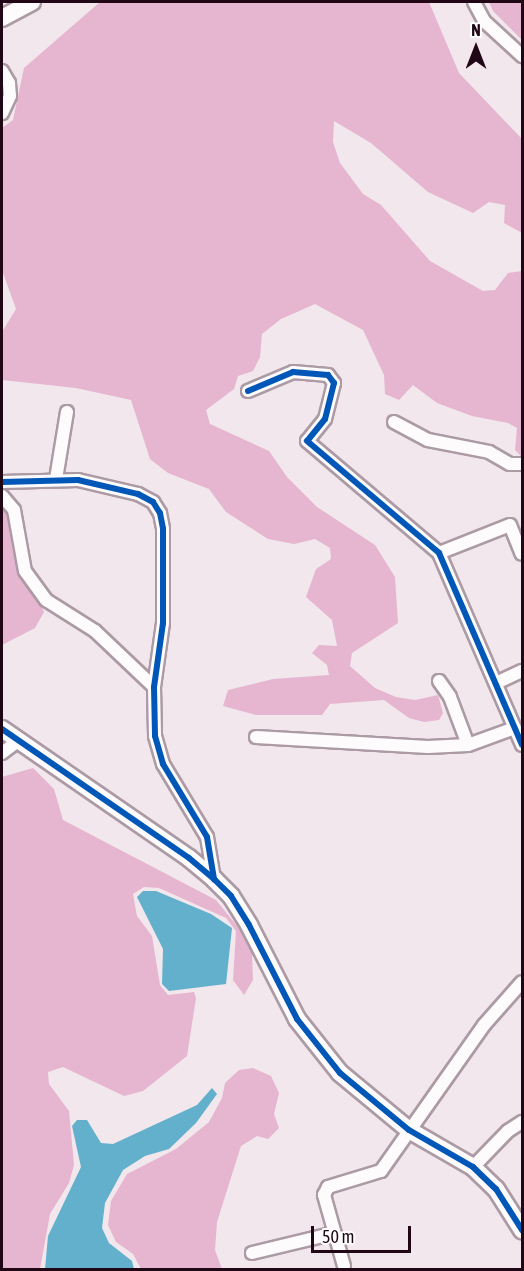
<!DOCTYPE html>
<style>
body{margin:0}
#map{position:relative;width:524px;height:1271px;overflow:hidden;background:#f1e7ec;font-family:"Asap Condensed",sans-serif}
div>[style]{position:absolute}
.forest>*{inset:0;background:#e6b5d0}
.water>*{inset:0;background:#62b0cc}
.roads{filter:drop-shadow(2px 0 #ac9aa4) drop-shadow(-2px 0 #ac9aa4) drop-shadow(0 2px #ac9aa4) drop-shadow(0 -2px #ac9aa4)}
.street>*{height:12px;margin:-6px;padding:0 6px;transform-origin:6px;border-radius:6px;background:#fdfbfc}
.secondary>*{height:16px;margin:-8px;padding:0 8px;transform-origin:8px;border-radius:8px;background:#fdfbfc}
.cycleway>*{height:6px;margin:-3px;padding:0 3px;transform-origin:3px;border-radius:3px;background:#0057b8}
span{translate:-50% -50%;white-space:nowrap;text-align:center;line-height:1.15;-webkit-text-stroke:5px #fff;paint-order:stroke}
.frame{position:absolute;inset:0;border:3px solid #210616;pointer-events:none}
.north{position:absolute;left:446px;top:18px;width:60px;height:60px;-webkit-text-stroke:4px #fff;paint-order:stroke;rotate:0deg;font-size:16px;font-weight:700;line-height:24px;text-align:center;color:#210616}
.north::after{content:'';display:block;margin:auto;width:21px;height:27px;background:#210616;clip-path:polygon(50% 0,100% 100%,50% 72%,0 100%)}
.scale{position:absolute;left:311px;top:1226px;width:100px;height:27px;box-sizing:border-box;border:3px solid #210616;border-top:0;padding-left:8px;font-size:18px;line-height:21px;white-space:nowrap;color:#210616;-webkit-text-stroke:4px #fff;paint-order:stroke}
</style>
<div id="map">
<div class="forest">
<i style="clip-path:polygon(100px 2px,429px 2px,459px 73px,522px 139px,522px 233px,504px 223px,505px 205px,489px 202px,473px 213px,428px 192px,371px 143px,334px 121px,333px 142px,340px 163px,363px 194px,381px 205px,430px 261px,483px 291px,495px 290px,508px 273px,522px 271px,522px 457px,515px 450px,517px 428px,508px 423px,472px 416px,437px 403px,413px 385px,399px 400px,385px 394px,384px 375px,363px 330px,315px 304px,281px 319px,262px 334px,260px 357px,253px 371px,238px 376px,234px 389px,206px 410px,210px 424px,269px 451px,287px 477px,317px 507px,375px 545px,395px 577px,398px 623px,352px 653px,350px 666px,375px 688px,396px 697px,415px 700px,438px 695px,443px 713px,439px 720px,424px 722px,409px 718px,384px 700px,330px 704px,322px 715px,256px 715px,223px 706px,228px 690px,273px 679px,329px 675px,327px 665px,312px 653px,319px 645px,337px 646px,332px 620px,306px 597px,316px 569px,331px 559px,330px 548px,315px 539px,294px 544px,268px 539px,226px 512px,209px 489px,168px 473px,150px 459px,131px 400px,76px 388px,2px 380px,2px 332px,16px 309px,2px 270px,2px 128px,13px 120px,24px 68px)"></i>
<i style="clip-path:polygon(489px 2px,522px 2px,522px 40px,493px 11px)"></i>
<i style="clip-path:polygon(2px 499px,9px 507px,13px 532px,44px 612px,35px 628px,2px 645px)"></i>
<i style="clip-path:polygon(33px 768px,54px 789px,63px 820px,216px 900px,242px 932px,252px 953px,253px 980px,244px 995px,233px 980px,236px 931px,226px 918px,159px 888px,144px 887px,133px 894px,137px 916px,152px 936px,160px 985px,168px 995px,194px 992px,196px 998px,187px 1056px,143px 1091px,124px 1096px,63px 1067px,48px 1072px,49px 1084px,69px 1111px,74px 1165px,69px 1183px,50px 1214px,40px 1269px,2px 1269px,2px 777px)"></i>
<i style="clip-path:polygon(253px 1068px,271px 1076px,279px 1093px,274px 1114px,279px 1128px,268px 1139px,257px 1136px,241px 1146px,217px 1222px,215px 1250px,222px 1269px,141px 1269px,133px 1254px,116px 1242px,108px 1225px,111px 1201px,127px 1174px,176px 1149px,209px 1122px,222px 1098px,225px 1083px,239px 1070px)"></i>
</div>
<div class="water">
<i style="clip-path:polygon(143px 891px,156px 891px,211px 914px,232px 928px,226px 984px,169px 991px,162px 984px,163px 949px,137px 897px)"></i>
<i style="clip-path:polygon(212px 1088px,217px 1094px,196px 1123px,169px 1149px,145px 1156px,123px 1170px,105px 1203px,102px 1228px,109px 1243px,132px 1261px,134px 1269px,45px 1269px,48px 1236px,81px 1167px,72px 1126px,77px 1120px,87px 1120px,101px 1143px,113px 1144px,197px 1105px)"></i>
</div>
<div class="roads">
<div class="street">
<i style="left:474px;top:2px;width:21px;rotate:62deg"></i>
<i style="left:484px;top:21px;width:52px;rotate:42.6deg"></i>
<i style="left:2px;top:71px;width:14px;rotate:60deg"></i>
<i style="left:9px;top:83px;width:13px;rotate:86deg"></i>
<i style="left:10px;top:96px;width:19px;rotate:115deg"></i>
<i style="left:248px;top:391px;width:49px;rotate:-22.9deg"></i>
<i style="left:293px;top:372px;width:35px;rotate:5deg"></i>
<i style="left:328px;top:375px;width:10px;rotate:53deg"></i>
<i style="left:334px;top:383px;width:37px;rotate:104deg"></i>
<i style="left:325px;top:419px;width:28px;rotate:129deg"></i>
<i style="left:307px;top:441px;width:173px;rotate:40.3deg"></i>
<i style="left:439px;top:553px;width:209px;rotate:66.6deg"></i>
<i style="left:394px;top:422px;width:38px;rotate:28deg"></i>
<i style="left:428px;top:440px;width:62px;rotate:11.1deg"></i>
<i style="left:489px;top:452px;width:24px;rotate:30deg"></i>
<i style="left:510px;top:464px;width:12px"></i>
<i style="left:56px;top:479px;width:68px;rotate:-80.7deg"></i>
<i style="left:2px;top:482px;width:76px;rotate:-1.5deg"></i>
<i style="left:78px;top:480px;width:62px;rotate:13.1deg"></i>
<i style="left:138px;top:494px;width:17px;rotate:28deg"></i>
<i style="left:153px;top:502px;width:13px;rotate:58deg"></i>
<i style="left:160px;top:513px;width:16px;rotate:79deg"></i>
<i style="left:163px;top:529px;width:94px;rotate:90deg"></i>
<i style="left:163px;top:623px;width:65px;rotate:98deg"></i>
<i style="left:154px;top:687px;width:49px;rotate:88.8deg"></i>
<i style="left:155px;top:736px;width:29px;rotate:74deg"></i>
<i style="left:163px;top:764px;width:85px;rotate:58.9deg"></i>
<i style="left:207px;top:837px;width:43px;rotate:80.5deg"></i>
<i style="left:2px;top:496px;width:18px;rotate:49deg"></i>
<i style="left:14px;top:510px;width:62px;rotate:79.8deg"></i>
<i style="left:25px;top:571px;width:36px;rotate:54deg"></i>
<i style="left:46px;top:600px;width:58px;rotate:32.3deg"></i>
<i style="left:95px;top:631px;width:81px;rotate:43.5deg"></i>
<i style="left:439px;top:553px;width:76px;rotate:-21.5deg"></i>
<i style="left:510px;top:525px;width:31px;rotate:68deg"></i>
<i style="left:439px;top:681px;width:19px;rotate:55deg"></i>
<i style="left:450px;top:697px;width:51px;rotate:69.4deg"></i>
<i style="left:496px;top:683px;width:29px;rotate:-25deg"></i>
<i style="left:256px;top:737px;width:172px;rotate:3.3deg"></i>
<i style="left:428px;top:747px;width:40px;rotate:-2.9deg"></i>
<i style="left:468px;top:745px;width:50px;rotate:-19.9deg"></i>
<i style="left:2px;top:753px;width:20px;rotate:-37deg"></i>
<i style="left:473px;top:1167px;width:50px;rotate:-45.8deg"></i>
<i style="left:508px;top:1131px;width:17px;rotate:-33deg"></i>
<i style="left:252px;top:1253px;width:85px;rotate:-13.5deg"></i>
<i style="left:344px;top:1266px;width:74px;rotate:-105.7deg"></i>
<i style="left:324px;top:1195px;width:9px;rotate:-63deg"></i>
<i style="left:328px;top:1187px;width:55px;rotate:-16.8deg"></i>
<i style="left:381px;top:1171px;width:179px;rotate:-54.8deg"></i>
<i style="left:484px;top:1025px;width:57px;rotate:-48.5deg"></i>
</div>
<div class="secondary">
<i style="left:2px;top:18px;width:34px;rotate:-28deg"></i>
<i style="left:2px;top:729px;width:227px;rotate:34.6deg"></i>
<i style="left:189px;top:858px;width:33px;rotate:40deg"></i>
<i style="left:214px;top:879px;width:24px;rotate:45deg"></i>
<i style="left:231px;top:896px;width:34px;rotate:58deg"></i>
<i style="left:249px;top:925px;width:106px;rotate:62.9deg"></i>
<i style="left:297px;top:1019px;width:69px;rotate:51.5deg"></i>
<i style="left:340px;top:1073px;width:89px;rotate:39.6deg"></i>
<i style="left:409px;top:1130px;width:74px;rotate:30deg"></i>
<i style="left:473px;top:1167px;width:32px;rotate:44deg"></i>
<i style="left:496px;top:1189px;width:49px;rotate:57.6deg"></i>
</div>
</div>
<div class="cycleway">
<i style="left:248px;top:391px;width:49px;rotate:-22.9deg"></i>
<i style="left:293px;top:372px;width:35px;rotate:5deg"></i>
<i style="left:328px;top:375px;width:10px;rotate:53deg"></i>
<i style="left:334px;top:383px;width:37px;rotate:104deg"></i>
<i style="left:325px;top:419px;width:28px;rotate:129deg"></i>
<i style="left:307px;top:441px;width:173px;rotate:40.3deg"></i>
<i style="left:439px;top:553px;width:209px;rotate:66.6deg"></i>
<i style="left:2px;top:482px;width:76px;rotate:-1.5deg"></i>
<i style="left:78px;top:480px;width:62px;rotate:13.1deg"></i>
<i style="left:138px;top:494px;width:17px;rotate:28deg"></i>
<i style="left:153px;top:502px;width:13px;rotate:58deg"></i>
<i style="left:160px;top:513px;width:16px;rotate:79deg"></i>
<i style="left:163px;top:529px;width:94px;rotate:90deg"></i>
<i style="left:163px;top:623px;width:65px;rotate:98deg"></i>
<i style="left:154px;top:687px;width:49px;rotate:88.8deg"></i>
<i style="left:155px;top:736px;width:29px;rotate:74deg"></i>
<i style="left:163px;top:764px;width:85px;rotate:58.9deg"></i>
<i style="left:207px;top:837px;width:43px;rotate:80.5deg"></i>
<i style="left:2px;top:729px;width:227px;rotate:34.6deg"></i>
<i style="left:189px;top:858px;width:33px;rotate:40deg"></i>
<i style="left:214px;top:879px;width:24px;rotate:45deg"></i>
<i style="left:231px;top:896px;width:34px;rotate:58deg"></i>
<i style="left:249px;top:925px;width:106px;rotate:62.9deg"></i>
<i style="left:297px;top:1019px;width:69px;rotate:51.5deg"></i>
<i style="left:340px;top:1073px;width:89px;rotate:39.6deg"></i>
<i style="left:409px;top:1130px;width:74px;rotate:30deg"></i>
<i style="left:473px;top:1167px;width:32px;rotate:44deg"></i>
<i style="left:496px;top:1189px;width:49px;rotate:57.6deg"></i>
</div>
<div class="frame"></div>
<div class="north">N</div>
<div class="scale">50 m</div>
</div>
